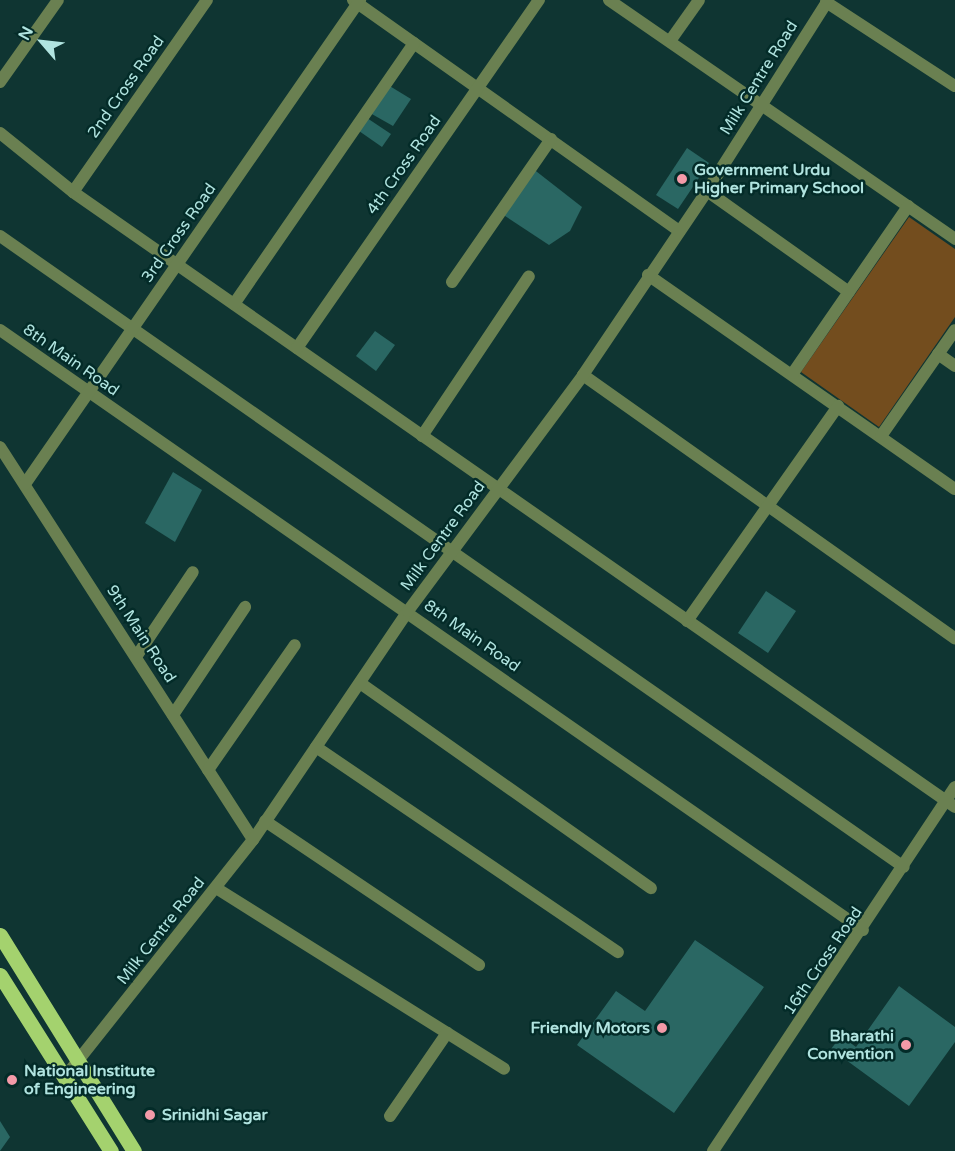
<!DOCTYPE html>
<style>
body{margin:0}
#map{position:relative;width:955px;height:1151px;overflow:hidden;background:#0f3532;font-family:"Varela Round",sans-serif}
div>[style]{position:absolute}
.green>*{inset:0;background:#734d1e}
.building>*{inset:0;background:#2a6763}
.minor>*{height:12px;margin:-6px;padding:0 6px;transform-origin:6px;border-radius:6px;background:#6a8051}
.tertiary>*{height:12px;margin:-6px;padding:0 6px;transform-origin:6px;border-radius:6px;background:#6a8051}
.primary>*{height:15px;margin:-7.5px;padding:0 7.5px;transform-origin:7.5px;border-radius:7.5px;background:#a4d26e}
.dots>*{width:16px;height:16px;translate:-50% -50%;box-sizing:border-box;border:3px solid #032b28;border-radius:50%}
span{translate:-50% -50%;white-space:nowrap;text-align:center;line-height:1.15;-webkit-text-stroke:5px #032b28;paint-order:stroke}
.street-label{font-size:16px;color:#b1e4e0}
.poi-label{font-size:16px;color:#b1e4e0;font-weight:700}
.left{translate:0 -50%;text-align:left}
.right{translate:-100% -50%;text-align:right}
.north{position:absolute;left:12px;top:12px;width:60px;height:60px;-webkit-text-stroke:4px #032b28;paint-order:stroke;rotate:298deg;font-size:16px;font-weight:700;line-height:24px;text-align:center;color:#b1e4e0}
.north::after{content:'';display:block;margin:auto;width:21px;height:27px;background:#b1e4e0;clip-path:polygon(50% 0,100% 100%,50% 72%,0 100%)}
</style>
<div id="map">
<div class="green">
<i style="clip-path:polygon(909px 217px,955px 249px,955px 317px,879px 427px,801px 372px)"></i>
</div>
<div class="building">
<i style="clip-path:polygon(388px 85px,411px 99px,393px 126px,370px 113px)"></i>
<i style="clip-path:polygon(367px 118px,391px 134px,382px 147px,359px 131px)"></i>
<i style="clip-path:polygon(687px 148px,709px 163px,678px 209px,656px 195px)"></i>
<i style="clip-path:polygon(532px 168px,582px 207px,570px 231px,549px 245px,502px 214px)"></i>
<i style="clip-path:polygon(375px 331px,395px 345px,376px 371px,356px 356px)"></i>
<i style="clip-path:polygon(173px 472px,202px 490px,175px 542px,145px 523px)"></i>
<i style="clip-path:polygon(766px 591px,796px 611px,768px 653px,738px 633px)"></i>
<i style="clip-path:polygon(695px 940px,764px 987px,674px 1113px,577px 1045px,616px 991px,645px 1011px)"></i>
<i style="clip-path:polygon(899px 986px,955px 1027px,955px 1042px,909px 1106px,831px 1049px,841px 1036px,856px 1047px)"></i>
<i style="clip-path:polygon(0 1121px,10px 1137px,0 1151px)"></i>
</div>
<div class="minor">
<i style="left:353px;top:0;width:400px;rotate:35.3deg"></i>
<i style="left:609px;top:0;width:421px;rotate:34.6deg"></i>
<i style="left:826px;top:2px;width:154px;rotate:33.1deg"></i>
<i style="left:670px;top:41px;width:50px;rotate:-54.7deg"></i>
<i style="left:0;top:82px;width:100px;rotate:-54.7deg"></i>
<i style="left:0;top:133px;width:94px;rotate:38.9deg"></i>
<i style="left:73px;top:192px;width:1075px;rotate:34.89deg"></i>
<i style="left:707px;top:191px;width:174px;rotate:35.4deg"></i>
<i style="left:73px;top:192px;width:234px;rotate:-55.1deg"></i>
<i style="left:0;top:236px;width:1102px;rotate:34.92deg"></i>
<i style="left:648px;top:275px;width:374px;rotate:34.9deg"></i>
<i style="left:452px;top:282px;width:174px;rotate:-55.3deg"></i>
<i style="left:234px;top:304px;width:317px;rotate:-55.4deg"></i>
<i style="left:0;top:330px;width:1051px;rotate:34.81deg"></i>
<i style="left:297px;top:348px;width:424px;rotate:-55.2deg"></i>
<i style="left:938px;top:354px;width:21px;rotate:35deg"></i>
<i style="left:793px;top:373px;width:203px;rotate:-55.4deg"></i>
<i style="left:583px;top:375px;width:456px;rotate:35.3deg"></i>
<i style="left:422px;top:436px;width:192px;rotate:-56.2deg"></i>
<i style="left:881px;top:436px;width:129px;rotate:-55.1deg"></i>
<i style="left:0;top:447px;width:467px;rotate:57.2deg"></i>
<i style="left:25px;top:484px;width:589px;rotate:-55.31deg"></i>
<i style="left:687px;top:621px;width:263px;rotate:-54.9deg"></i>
<i style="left:136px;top:657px;width:102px;rotate:-56.2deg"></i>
<i style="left:360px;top:683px;width:356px;rotate:35.2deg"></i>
<i style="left:173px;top:715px;width:130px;rotate:-56.3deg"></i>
<i style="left:316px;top:747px;width:365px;rotate:34.2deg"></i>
<i style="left:208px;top:770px;width:152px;rotate:-55.2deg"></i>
<i style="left:265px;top:821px;width:258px;rotate:33.9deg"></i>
<i style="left:216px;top:888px;width:340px;rotate:32.1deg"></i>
<i style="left:65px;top:1077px;width:303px;rotate:-51.6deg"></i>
<i style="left:253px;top:840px;width:277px;rotate:-55.9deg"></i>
<i style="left:408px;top:611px;width:294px;rotate:-53.4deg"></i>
<i style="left:583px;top:375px;width:222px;rotate:-56deg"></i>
<i style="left:707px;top:191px;width:226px;rotate:-57.6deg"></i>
<i style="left:390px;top:1116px;width:101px;rotate:-55.5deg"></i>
</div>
<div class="tertiary">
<i style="left:713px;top:1151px;width:437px;rotate:-56.4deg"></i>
</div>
<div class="primary">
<i style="left:0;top:935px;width:254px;rotate:58.2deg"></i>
<i style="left:0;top:975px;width:208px;rotate:57.8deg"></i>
</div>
<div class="dots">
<i style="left:682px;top:179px;background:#f39aa8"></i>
<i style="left:662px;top:1028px;background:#f39aa8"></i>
<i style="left:906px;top:1045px;background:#f39aa8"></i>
<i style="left:12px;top:1080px;background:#f39aa8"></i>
<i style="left:150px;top:1115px;background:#f39aa8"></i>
</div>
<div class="street-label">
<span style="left:759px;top:78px;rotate:-58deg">Milk Centre Road</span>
<span style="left:126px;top:87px;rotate:-55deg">2nd Cross Road</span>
<span style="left:404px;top:165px;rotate:-55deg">4th Cross Road</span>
<span style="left:179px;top:233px;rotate:-55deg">3rd Cross Road</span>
<span style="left:71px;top:360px;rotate:35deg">8th Main Road</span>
<span style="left:443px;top:536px;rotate:-54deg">Milk Centre Road</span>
<span style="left:141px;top:634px;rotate:57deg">9th Main Road</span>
<span style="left:472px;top:636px;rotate:35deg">8th Main Road</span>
<span style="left:161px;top:931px;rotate:-52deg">Milk Centre Road</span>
<span style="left:823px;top:961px;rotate:-56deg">16th Cross Road</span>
</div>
<div class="poi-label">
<span class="left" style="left:694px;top:179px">Government Urdu<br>Higher Primary School</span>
<span class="right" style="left:650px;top:1028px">Friendly Motors</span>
<span class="right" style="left:894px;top:1045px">Bharathi<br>Convention</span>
<span class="left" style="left:24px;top:1080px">National Institute<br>of Engineering</span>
<span class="left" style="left:162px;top:1115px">Srinidhi Sagar</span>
</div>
<div class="north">N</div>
</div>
